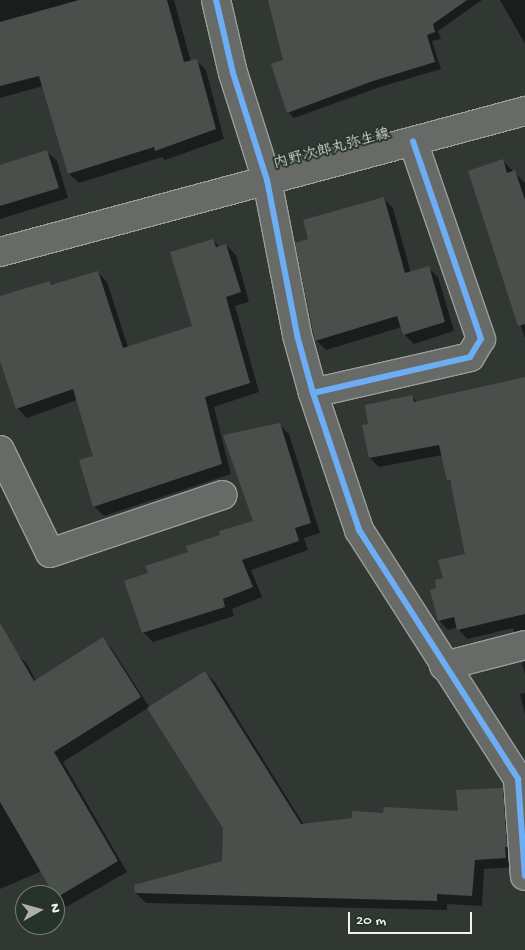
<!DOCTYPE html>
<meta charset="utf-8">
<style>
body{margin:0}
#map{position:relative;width:525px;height:950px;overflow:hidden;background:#313834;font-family:"Gochi Hand","Klee One",sans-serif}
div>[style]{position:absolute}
.shadow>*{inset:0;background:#0007}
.building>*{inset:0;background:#4a4f4c}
.roads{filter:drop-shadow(1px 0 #9a9d99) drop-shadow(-1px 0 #9a9d99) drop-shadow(0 1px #9a9d99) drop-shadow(0 -1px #9a9d99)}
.street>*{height:28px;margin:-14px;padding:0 14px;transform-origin:14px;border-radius:14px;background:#676a66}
.secondary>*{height:28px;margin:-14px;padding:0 14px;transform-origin:14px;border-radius:14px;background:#676a66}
.cycleway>*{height:6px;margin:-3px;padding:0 3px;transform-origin:3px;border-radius:3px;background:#6dadf4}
span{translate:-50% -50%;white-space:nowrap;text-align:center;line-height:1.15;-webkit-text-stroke:4px #26332d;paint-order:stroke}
.street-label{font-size:15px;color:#f4f1e8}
.north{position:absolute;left:15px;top:885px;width:50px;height:50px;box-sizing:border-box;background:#26332d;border:1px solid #787f78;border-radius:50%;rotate:83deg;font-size:14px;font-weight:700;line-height:20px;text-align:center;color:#f4f1e8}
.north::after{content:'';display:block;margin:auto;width:18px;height:22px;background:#b0b0a9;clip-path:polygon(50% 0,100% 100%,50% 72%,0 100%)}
.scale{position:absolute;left:348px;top:912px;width:124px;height:22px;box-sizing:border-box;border:2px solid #f4f1e8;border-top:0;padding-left:6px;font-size:15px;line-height:18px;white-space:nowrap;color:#f4f1e8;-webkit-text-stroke:4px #26332d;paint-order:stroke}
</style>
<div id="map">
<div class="shadow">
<i style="clip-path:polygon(0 0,174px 0,191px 62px,196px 60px,206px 70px,224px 139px,165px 160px,162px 157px,79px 183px,69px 174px,43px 86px,0 98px)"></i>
<i style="clip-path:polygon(269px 0,482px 0,438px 31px,441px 39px,432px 41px,441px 69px,380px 87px,294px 118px,288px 112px,284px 61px)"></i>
<i style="clip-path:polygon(500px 0,525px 0,525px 43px,524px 42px)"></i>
<i style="clip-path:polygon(47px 152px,57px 161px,68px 198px,0 219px,0 167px)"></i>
<i style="clip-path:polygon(503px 161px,525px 183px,525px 338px,470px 172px)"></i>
<i style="clip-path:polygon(383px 198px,393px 208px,411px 273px,428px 268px,438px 277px,454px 331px,414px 344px,404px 334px,402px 327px,326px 350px,316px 340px,310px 240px)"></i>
<i style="clip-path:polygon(213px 240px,220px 247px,226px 245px,236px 255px,249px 302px,235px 306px,259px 392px,214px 407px,231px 474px,104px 516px,94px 506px,95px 457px,77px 400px,27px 418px,17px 408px,0 358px,0 297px,50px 282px,53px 286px,98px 272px,107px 282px,128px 347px,194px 327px)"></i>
<i style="clip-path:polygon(525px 378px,525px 640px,514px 631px,513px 628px,467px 639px,457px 627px,448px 630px,439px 620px,438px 589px,467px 555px,452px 484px,448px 480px,442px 455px,379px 467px,370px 458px,370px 425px,412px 397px,418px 403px)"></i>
<i style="clip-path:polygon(279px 424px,289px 434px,320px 533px,304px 538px,308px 550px,251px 570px,262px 597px,232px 609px,234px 616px,153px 642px,143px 632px,150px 574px,221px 536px,255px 522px)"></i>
<i style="clip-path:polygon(103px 639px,112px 649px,150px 708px,205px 672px,215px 682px,304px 825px,384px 815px,459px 813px,502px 789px,513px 799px,515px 867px,484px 869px,482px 906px,447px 904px,447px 910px,146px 903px,136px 893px,224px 862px,224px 828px,148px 708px,63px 762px,127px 872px,66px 907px,57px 897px,42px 871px,0 889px,0 663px,17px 654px,27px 664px,36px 681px)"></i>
<i style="clip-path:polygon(525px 662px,525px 674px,522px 663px)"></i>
<i style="clip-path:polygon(525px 693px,525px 714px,520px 694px)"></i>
</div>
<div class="building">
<i style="clip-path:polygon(79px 0,167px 0,184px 62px,197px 59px,216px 129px,155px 151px,154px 147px,68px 174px,39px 76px,0 86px,0 22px)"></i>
<i style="clip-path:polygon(268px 0,467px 0,433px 24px,435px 32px,427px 35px,435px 62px,373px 81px,287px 113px,271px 64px,283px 60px)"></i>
<i style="clip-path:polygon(47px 150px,59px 188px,0 206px,0 165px)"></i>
<i style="clip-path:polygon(503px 159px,507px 173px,515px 170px,525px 200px,525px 324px,518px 326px,468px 171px)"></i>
<i style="clip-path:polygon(384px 197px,405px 273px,429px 266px,445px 322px,403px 335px,397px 316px,315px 341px,295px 243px,308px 239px,303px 220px)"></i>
<i style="clip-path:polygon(213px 239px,216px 247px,226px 244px,241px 292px,226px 297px,250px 383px,205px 397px,222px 464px,93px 507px,79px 460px,93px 456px,73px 389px,16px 409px,0 361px,0 296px,50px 281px,51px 285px,98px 271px,123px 348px,192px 326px,170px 252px)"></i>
<i style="clip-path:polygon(525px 377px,525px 614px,457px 630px,454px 617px,438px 621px,430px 590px,436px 588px,435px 580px,443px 578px,438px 560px,465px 554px,450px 480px,447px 481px,439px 445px,369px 458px,362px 425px,368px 424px,365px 405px,412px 395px,414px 402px)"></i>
<i style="clip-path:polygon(280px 423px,311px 523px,295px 528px,299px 541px,242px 560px,253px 587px,223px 599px,225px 607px,142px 633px,124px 581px,148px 573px,145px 566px,188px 552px,186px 546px,220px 535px,219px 531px,253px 521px,223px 435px)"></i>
<i style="clip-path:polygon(0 623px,34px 681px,103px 637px,141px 697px,54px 752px,118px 861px,56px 898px,0 802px)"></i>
<i style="clip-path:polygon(205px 671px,301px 824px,352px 818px,352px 811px,383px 813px,384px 807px,458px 811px,456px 790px,503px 788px,507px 847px,505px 847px,506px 858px,475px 860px,472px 896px,437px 894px,437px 901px,135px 893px,134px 885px,222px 861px,223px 828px,147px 708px)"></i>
</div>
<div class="roads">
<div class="street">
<i style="left:216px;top:0;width:75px;rotate:76.9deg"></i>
<i style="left:233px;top:73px;width:112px;rotate:72.4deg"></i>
<i style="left:267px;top:180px;width:158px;rotate:79deg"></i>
<i style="left:297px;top:335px;width:60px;rotate:74.6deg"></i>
<i style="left:313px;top:393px;width:145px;rotate:71.4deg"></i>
<i style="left:359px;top:530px;width:295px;rotate:57.4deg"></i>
<i style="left:518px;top:779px;width:97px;rotate:85.9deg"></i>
<i style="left:313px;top:393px;width:161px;rotate:-12.9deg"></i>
<i style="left:470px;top:357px;width:21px;rotate:-59deg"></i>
<i style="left:481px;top:339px;width:209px;rotate:-109deg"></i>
<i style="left:0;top:450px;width:114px;rotate:64.1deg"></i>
<i style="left:50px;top:553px;width:182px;rotate:-18.6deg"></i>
<i style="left:444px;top:666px;width:84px;rotate:-14.5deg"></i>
</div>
<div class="secondary">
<i style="left:0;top:252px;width:544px;rotate:-15.03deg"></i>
</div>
</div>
<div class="cycleway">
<i style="left:216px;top:0;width:75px;rotate:76.9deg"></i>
<i style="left:233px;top:73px;width:112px;rotate:72.4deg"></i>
<i style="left:267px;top:180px;width:158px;rotate:79deg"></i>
<i style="left:297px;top:335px;width:60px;rotate:74.6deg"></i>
<i style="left:313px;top:393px;width:145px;rotate:71.4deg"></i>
<i style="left:359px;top:530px;width:295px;rotate:57.4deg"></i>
<i style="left:518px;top:779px;width:97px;rotate:85.9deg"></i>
<i style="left:313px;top:393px;width:161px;rotate:-12.9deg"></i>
<i style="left:470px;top:357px;width:21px;rotate:-59deg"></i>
<i style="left:481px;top:339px;width:209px;rotate:-109deg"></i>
</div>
<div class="street-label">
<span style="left:332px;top:150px;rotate:-15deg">内野次郎丸弥生線</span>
</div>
<div class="north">N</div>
<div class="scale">20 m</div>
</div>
